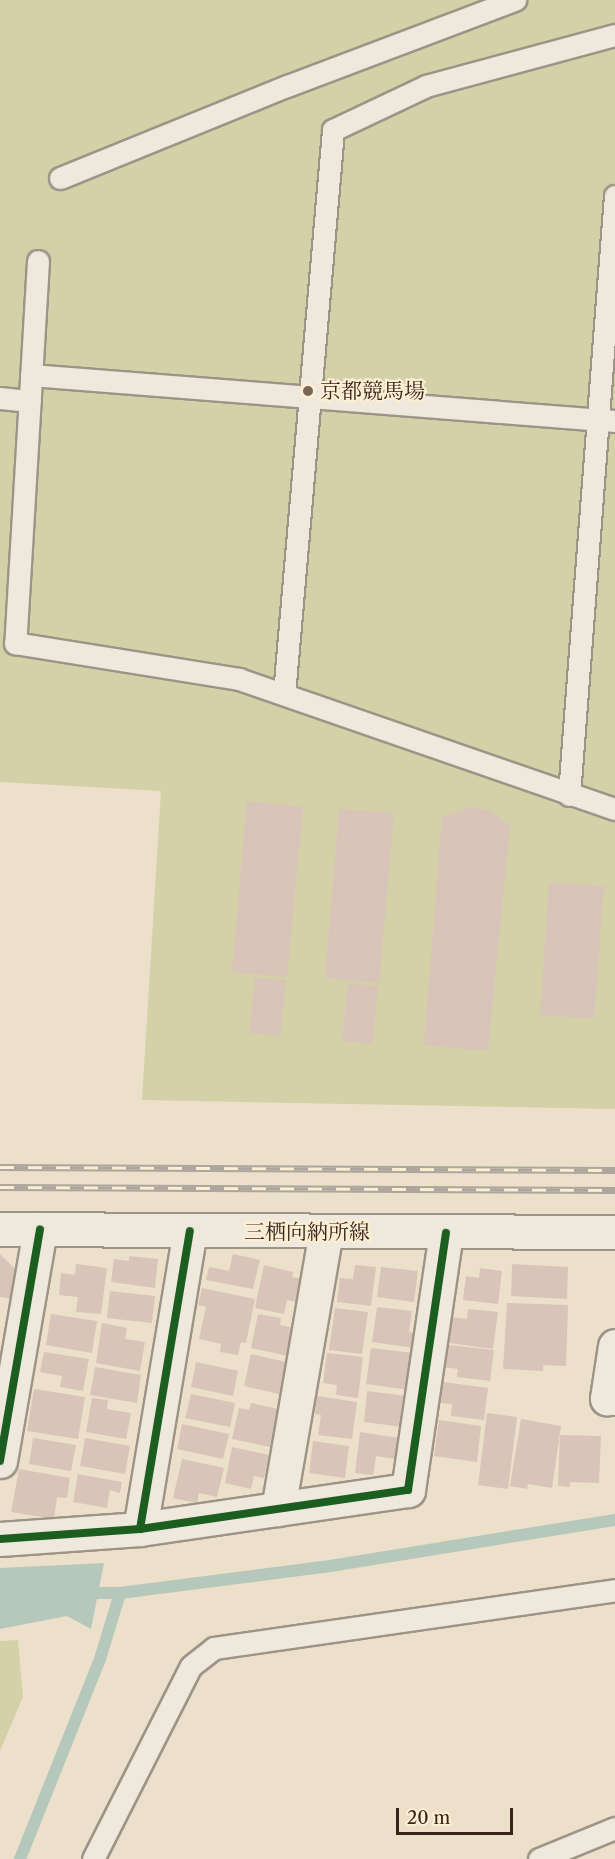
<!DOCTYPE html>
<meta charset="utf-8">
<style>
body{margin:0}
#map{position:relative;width:615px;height:1859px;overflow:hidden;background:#ece0ca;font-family:"Libre Caslon Text","Noto Serif JP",serif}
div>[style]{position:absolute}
.green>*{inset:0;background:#d4d1a9}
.water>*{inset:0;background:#b6c8bb}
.stream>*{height:12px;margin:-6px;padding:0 6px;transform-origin:6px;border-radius:6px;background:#b6c8bb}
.building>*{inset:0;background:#d8c4b8}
.roads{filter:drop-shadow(2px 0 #9d9486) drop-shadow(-2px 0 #9d9486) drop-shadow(0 2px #9d9486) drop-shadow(0 -2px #9d9486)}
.service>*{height:21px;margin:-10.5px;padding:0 10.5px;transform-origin:10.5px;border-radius:10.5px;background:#efe8dd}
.minor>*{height:33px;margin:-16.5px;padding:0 16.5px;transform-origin:16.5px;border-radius:16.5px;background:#efe8dd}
.secondary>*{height:33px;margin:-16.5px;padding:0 16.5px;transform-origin:16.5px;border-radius:16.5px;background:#efe8dd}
.rail>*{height:7px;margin-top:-3.5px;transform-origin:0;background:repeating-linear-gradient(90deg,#fceed3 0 14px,#ada69d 0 28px);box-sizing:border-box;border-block:2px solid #ada69d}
.cycleway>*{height:8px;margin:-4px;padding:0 4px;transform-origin:4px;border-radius:4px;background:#1b5e20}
.dots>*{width:16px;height:16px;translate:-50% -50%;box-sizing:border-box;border:3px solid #fceed3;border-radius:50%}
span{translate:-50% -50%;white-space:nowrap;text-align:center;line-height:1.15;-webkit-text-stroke:4.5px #fceed3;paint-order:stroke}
.poi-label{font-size:21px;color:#38241b}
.left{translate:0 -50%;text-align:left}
.street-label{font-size:21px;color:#38241b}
.scale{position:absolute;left:396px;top:1808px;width:117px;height:27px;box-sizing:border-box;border:3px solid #38241b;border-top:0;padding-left:8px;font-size:18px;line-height:21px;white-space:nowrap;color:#38241b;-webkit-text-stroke:4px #fceed3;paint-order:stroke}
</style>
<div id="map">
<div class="green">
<i style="clip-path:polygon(0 0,615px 0,615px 1109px,142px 1100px,161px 791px,0 782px)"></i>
<i style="clip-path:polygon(18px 1640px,23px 1697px,0 1751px,0 1641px)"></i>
</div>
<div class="water">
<i style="clip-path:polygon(104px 1563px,91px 1629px,67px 1616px,0 1629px,0 1568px)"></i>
</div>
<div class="stream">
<i style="left:82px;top:1593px;width:38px"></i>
<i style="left:120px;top:1593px;width:206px;rotate:-7.3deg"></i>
<i style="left:324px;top:1567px;width:295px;rotate:-9.2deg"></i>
<i style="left:20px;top:1859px;width:215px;rotate:-68.2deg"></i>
<i style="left:100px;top:1659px;width:69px;rotate:-73.1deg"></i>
</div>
<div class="building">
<i style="clip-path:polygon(247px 801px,303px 807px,287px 977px,232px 972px)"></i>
<i style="clip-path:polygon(471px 807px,488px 810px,510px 825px,488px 1051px,424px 1045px,442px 817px)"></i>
<i style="clip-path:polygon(339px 809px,394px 813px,379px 983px,325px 978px)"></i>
<i style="clip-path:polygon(549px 883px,604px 886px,594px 1019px,540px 1015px)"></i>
<i style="clip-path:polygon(255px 978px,286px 980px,280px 1036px,249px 1033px)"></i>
<i style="clip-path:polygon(348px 984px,378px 986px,373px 1044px,342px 1041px)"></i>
<i style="clip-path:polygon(0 1254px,17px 1271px,12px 1299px,0 1297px)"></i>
<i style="clip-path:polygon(233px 1254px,260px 1260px,253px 1289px,206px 1280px,209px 1267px,229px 1271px)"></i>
<i style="clip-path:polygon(129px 1256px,158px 1259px,155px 1288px,111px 1282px,114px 1259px,129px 1261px)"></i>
<i style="clip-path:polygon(76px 1264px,107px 1268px,101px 1314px,76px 1312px,78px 1297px,59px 1295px,61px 1273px,75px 1275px)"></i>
<i style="clip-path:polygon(512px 1264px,568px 1267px,567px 1299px,511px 1296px)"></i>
<i style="clip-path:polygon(264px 1265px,293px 1272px,292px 1277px,302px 1279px,297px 1302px,287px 1300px,284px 1314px,255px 1308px)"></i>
<i style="clip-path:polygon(355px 1265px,376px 1267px,371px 1306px,337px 1302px,340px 1278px,353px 1279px)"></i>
<i style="clip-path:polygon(381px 1267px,418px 1271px,414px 1302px,377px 1297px)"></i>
<i style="clip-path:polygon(480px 1268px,502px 1271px,498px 1304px,463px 1300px,466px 1276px,479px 1278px)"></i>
<i style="clip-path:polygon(202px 1288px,255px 1299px,246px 1343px,241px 1342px,238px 1355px,220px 1352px,221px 1344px,199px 1339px,206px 1307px,198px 1305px)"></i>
<i style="clip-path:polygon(110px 1291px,155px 1296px,152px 1323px,107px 1318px)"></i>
<i style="clip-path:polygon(507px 1303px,568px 1305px,566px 1366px,543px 1365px,543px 1371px,503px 1369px)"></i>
<i style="clip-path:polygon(377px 1307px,412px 1311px,409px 1332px,416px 1333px,414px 1348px,372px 1342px)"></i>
<i style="clip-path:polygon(335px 1308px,368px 1312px,362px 1354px,329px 1350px)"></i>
<i style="clip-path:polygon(468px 1309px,498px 1312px,493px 1349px,449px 1343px,452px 1317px,467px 1319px)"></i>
<i style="clip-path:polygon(51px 1314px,97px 1321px,92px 1353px,46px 1345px)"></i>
<i style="clip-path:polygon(258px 1314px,281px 1318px,280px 1325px,294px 1328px,288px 1356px,251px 1348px)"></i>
<i style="clip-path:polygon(102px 1323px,127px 1328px,125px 1339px,145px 1342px,140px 1371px,96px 1363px)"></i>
<i style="clip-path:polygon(447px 1345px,494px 1350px,490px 1381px,457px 1377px,458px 1369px,444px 1367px)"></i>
<i style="clip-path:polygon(371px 1348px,413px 1353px,409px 1390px,366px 1384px)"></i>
<i style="clip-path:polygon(44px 1352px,89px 1359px,83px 1391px,60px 1387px,62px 1376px,40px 1372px)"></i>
<i style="clip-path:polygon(327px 1353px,363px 1357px,358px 1398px,336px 1395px,337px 1385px,323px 1383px)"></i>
<i style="clip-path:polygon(251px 1354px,286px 1362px,279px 1394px,244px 1386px)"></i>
<i style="clip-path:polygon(196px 1362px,238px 1371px,233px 1396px,191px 1387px)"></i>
<i style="clip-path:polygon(95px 1367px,141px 1375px,137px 1403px,90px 1395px)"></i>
<i style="clip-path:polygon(443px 1382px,488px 1388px,484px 1420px,451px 1416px,452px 1404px,441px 1403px)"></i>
<i style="clip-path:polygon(34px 1389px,85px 1397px,78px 1439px,27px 1431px)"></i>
<i style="clip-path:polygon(367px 1391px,406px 1396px,403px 1427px,364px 1422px)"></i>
<i style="clip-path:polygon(191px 1394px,235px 1403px,230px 1427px,185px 1418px)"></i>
<i style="clip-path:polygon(317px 1396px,357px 1402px,352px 1439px,318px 1435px,321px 1415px,315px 1414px)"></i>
<i style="clip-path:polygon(92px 1398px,108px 1400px,107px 1409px,131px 1413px,126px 1439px,86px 1432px)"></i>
<i style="clip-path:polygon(251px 1403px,278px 1409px,270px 1447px,232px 1439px,239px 1408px,249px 1410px)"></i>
<i style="clip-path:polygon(487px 1413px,517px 1417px,508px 1489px,478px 1485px)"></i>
<i style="clip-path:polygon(521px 1419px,561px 1426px,552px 1488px,528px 1484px,527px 1489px,510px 1486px)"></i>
<i style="clip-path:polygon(439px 1420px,481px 1426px,477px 1462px,434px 1456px)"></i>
<i style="clip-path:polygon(182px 1424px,229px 1434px,223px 1459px,177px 1449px)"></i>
<i style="clip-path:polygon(360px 1432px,399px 1438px,396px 1459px,376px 1456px,373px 1475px,355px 1473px)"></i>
<i style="clip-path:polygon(560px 1435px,601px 1436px,599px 1483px,570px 1482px,570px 1487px,558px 1486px)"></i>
<i style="clip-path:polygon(33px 1438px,76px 1445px,71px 1471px,29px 1464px)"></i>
<i style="clip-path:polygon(85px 1438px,130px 1446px,125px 1474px,80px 1466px)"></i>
<i style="clip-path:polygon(313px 1441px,349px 1446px,345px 1478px,309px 1473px)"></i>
<i style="clip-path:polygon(232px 1447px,269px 1455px,264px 1478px,254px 1476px,251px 1489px,225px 1483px)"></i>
<i style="clip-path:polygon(182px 1459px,224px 1468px,217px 1497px,199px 1493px,197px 1503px,173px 1498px)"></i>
<i style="clip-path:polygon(19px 1469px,70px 1478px,67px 1498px,57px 1497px,54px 1519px,11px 1512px)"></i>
<i style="clip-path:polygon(78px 1474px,122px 1482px,120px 1493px,110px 1490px,107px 1508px,73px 1502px)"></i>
</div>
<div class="roads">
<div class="service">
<i style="left:60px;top:178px;width:245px;rotate:-22.1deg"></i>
<i style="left:287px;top:86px;width:244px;rotate:-20.7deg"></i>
<i style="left:38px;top:261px;width:383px;rotate:93.4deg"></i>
<i style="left:15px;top:643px;width:227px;rotate:9.1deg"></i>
<i style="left:239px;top:679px;width:398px;rotate:19.1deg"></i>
<i style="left:31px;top:375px;width:586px;rotate:4.5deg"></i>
<i style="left:0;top:398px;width:30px;rotate:6deg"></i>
<i style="left:284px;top:694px;width:566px;rotate:-85.03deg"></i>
<i style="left:333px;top:130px;width:103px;rotate:-25.3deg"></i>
<i style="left:426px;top:86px;width:196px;rotate:-15.1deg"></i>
<i style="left:569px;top:795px;width:601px;rotate:-85.61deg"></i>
<i style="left:93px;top:1859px;width:216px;rotate:-63.1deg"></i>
<i style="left:191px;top:1666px;width:29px;rotate:-38deg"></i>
<i style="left:214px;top:1648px;width:405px;rotate:-8.2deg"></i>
<i style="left:539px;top:1859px;width:82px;rotate:-22.2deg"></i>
</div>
<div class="minor">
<i style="left:615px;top:1346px;width:53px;rotate:98.7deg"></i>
<i style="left:607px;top:1398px;width:8px"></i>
<i style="left:0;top:1461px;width:235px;rotate:-80.2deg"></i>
<i style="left:278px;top:1509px;width:281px;rotate:-80.2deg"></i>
<i style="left:140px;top:1529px;width:302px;rotate:-80.5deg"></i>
<i style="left:0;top:1539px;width:140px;rotate:-4.1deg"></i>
<i style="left:140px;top:1529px;width:271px;rotate:-8.3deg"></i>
<i style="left:408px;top:1490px;width:260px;rotate:-81.6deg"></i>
</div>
<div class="secondary">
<i style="left:0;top:1229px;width:615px;rotate:0.28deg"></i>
</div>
</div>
<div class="rail">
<i style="left:0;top:1167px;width:615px;rotate:0.28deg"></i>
<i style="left:0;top:1187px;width:615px;rotate:0.28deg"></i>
</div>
<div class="cycleway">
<i style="left:0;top:1461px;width:235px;rotate:-80.2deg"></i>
<i style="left:140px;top:1529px;width:302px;rotate:-80.5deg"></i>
<i style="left:0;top:1539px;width:140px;rotate:-4.1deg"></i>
<i style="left:140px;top:1529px;width:271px;rotate:-8.3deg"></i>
<i style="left:408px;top:1490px;width:260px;rotate:-81.6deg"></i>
</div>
<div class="dots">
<i style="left:308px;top:391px;background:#776658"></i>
</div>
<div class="poi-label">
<span class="left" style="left:320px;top:391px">京都競馬場</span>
</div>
<div class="street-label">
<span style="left:307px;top:1232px">三栖向納所線</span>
</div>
<div class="scale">20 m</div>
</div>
